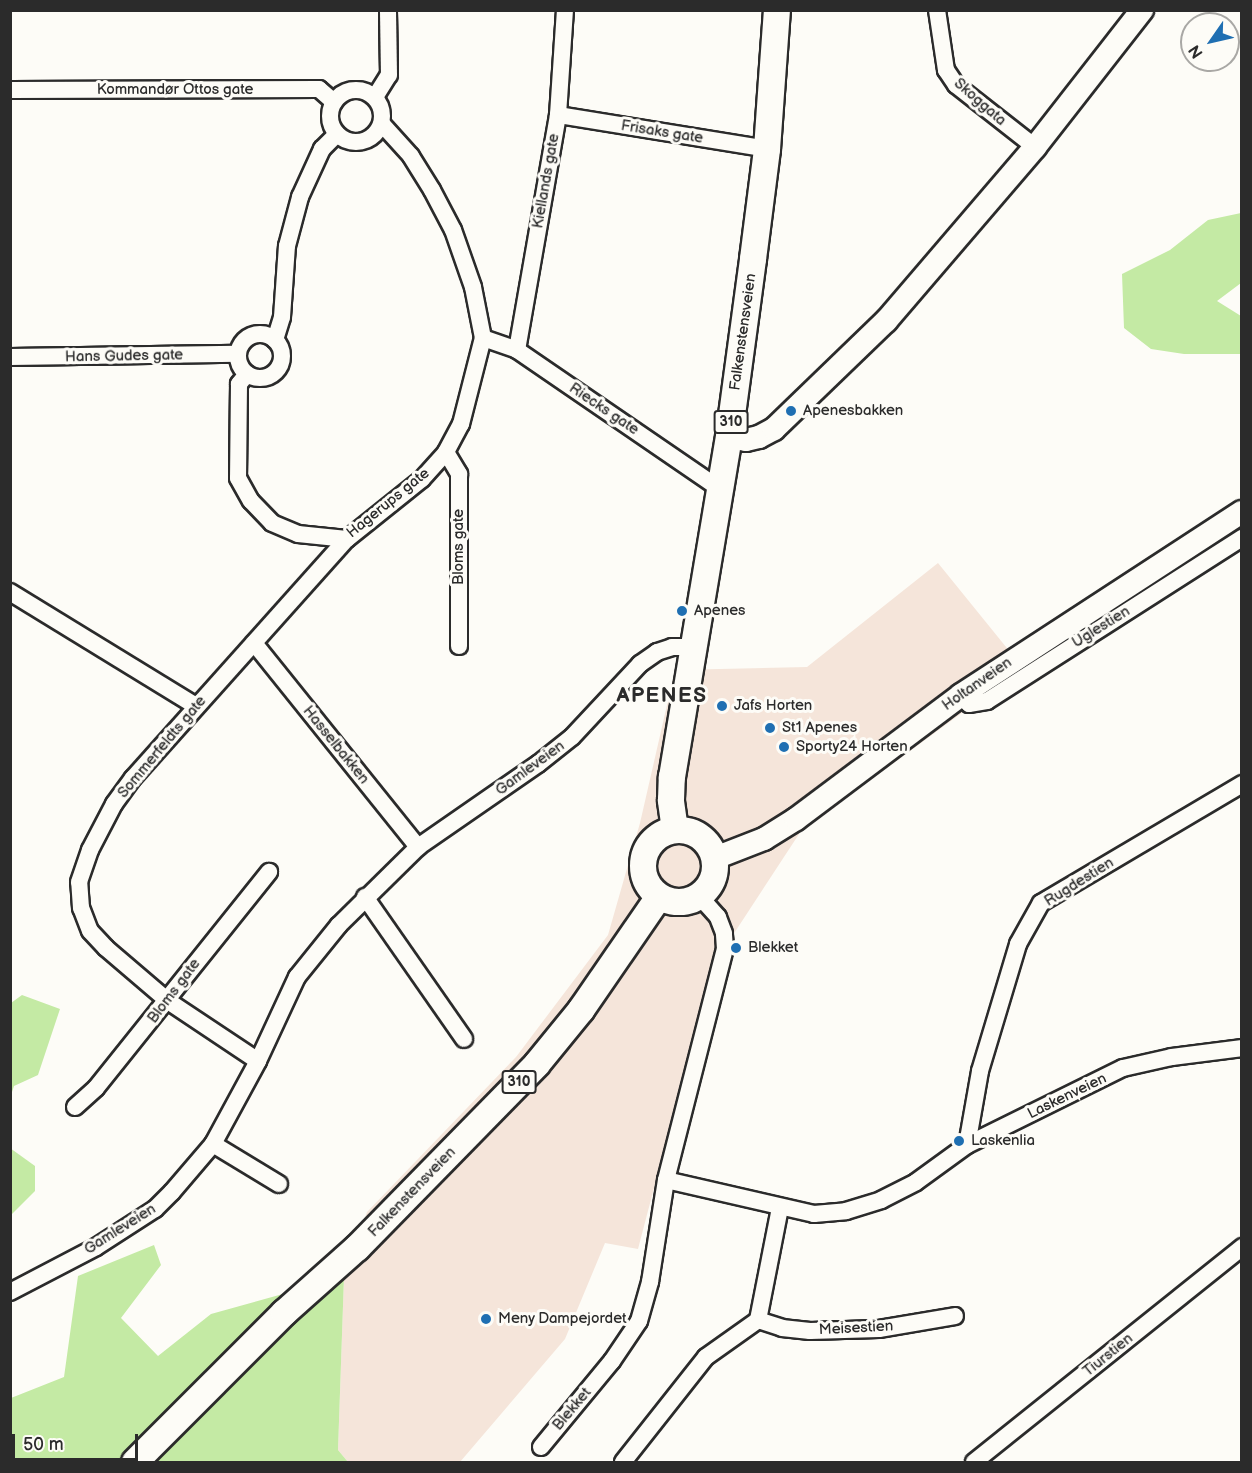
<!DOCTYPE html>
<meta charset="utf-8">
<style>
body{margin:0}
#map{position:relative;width:1252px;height:1473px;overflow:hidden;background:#fdfcf7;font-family:"Balsamiq Sans",sans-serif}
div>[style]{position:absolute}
.built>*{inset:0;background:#f5e5da}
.green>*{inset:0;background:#c4eaa4}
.roads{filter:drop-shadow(2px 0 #2b2b2b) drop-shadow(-2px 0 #2b2b2b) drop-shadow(0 2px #2b2b2b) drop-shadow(0 -2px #2b2b2b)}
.street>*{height:16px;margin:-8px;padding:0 8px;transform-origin:8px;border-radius:8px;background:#fdfcf7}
.street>.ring{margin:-8px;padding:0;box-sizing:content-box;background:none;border:16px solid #fdfcf7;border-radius:50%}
.secondary>*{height:22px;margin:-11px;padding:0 11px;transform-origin:11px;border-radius:11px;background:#fdfcf7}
.primary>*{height:26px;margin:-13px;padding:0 13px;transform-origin:13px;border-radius:13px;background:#fdfcf7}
.primary>.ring{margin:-13px;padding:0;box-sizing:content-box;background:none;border:26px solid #fdfcf7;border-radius:50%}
.dots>*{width:16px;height:16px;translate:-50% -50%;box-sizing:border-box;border:3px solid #fdfcf7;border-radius:50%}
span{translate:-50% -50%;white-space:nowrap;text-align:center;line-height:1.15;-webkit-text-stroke:6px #fdfcf7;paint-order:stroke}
.shield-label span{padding:2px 4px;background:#fdfcf7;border:2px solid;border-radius:4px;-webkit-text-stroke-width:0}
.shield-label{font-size:14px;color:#2b2b2b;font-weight:700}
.street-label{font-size:15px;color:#2b2b2b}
.poi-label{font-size:15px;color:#2b2b2b}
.left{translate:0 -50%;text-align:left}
.district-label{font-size:21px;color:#2b2b2b;font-weight:700;letter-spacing:1.5px}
.frame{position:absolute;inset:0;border:12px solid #2b2b2b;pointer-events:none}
.north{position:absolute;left:1180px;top:12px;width:60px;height:60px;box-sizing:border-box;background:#fdfcf7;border:2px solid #a9a8a5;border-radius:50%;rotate:236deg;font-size:16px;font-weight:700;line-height:24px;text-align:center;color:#2b2b2b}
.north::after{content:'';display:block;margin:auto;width:21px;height:27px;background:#1f6fb2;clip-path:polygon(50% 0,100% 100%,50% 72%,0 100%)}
.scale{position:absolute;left:12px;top:1434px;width:126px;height:27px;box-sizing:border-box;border:3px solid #2b2b2b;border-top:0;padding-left:8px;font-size:18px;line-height:21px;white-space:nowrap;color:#2b2b2b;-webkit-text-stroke:4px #fdfcf7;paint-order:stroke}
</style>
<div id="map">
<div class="built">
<i style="clip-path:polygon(938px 563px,1023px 668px,801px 831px,712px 967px,638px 1249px,605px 1243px,565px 1339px,460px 1462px,348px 1462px,338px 1450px,344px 1277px,367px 1212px,516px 1057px,608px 935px,640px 823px,675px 670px,807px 667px)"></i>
</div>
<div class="green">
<i style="clip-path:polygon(1241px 213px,1241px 283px,1217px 301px,1241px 316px,1240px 354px,1184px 354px,1151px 349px,1124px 328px,1122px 274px,1170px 250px,1208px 220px)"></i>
<i style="clip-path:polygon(22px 995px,60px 1009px,38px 1075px,14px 1086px,11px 1095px,11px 1003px)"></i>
<i style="clip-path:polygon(10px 1148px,35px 1166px,35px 1191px,12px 1214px)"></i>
<i style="clip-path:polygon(154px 1245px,161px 1265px,121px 1318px,158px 1356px,211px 1314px,344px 1277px,338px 1450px,348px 1462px,11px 1462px,11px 1398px,64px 1377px,78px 1276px)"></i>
</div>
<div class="roads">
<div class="street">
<i style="left:937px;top:10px;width:61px;rotate:81.5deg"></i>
<i style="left:946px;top:70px;width:18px;rotate:56deg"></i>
<i style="left:956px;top:85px;width:100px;rotate:38.1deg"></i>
<i class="ring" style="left:330px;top:90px;width:36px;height:36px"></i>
<i style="left:10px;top:90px;width:309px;rotate:-0.2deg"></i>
<i style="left:319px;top:89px;width:20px;rotate:41deg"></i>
<i style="left:375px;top:97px;width:26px;rotate:-58deg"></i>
<i style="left:389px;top:75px;width:65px;rotate:-90.9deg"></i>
<i style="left:558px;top:115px;width:212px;rotate:9.2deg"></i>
<i class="ring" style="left:238px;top:334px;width:28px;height:28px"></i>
<i style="left:483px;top:338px;width:36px;rotate:19deg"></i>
<i style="left:517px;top:350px;width:246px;rotate:34.4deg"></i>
<i style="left:275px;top:340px;width:24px;rotate:-73deg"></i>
<i style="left:282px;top:317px;width:71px;rotate:-86deg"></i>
<i style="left:287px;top:246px;width:51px;rotate:-75.1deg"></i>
<i style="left:300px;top:197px;width:53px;rotate:-65.4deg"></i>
<i style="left:322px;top:149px;width:21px;rotate:-45deg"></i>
<i style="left:517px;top:350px;width:239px;rotate:-80.1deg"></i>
<i style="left:558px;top:115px;width:105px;rotate:-86.2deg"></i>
<i style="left:10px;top:357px;width:228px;rotate:-0.8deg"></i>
<i style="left:247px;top:374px;width:13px;rotate:129deg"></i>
<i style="left:239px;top:384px;width:94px;rotate:90.6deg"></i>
<i style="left:238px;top:478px;width:26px;rotate:61deg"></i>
<i style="left:251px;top:501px;width:30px;rotate:46deg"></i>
<i style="left:272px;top:523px;width:28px;rotate:23deg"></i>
<i style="left:298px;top:534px;width:49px;rotate:5.8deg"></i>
<i style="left:446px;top:452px;width:26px;rotate:59deg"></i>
<i style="left:459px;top:474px;width:172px;rotate:90deg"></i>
<i style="left:10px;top:592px;width:218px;rotate:31.5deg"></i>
<i style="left:254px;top:643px;width:262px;rotate:51.2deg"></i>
<i style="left:961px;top:695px;width:12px;rotate:48deg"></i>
<i style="left:969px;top:704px;width:18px;rotate:-9deg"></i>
<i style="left:987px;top:701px;width:303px;rotate:-32.6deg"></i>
<i style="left:365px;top:897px;width:173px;rotate:55.1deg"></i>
<i style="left:258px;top:1061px;width:108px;rotate:-146.3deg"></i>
<i style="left:168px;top:1001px;width:82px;rotate:-139.5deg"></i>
<i style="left:106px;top:948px;width:23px;rotate:-133deg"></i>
<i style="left:90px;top:931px;width:25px;rotate:-111deg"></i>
<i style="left:81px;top:908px;width:26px;rotate:-94deg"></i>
<i style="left:79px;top:882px;width:34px;rotate:-71deg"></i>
<i style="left:90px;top:850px;width:52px;rotate:-62.4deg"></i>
<i style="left:114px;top:804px;width:32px;rotate:-54deg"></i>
<i style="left:133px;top:778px;width:321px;rotate:-48.2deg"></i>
<i style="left:347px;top:539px;width:96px;rotate:-38.7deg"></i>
<i style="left:422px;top:479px;width:36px;rotate:-48deg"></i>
<i style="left:446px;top:452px;width:32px;rotate:-62deg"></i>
<i style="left:461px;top:424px;width:89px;rotate:-75.7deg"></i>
<i style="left:483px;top:338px;width:52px;rotate:-101.1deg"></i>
<i style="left:473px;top:287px;width:60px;rotate:-109.3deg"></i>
<i style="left:453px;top:230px;width:45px;rotate:-117.7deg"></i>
<i style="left:432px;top:190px;width:40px;rotate:-122deg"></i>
<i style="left:411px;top:156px;width:43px;rotate:-132.2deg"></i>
<i style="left:75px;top:1107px;width:28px;rotate:-42deg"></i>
<i style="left:96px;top:1088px;width:277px;rotate:-51.3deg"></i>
<i style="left:213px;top:1144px;width:77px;rotate:31.2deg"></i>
<i style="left:967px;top:1145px;width:75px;rotate:-80deg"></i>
<i style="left:980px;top:1071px;width:133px;rotate:-73.3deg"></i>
<i style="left:1018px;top:944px;width:47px;rotate:-60.7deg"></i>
<i style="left:1041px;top:903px;width:234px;rotate:-30.6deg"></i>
<i style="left:666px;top:1180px;width:152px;rotate:12.9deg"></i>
<i style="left:814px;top:1214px;width:32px;rotate:-5deg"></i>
<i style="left:846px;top:1211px;width:37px;rotate:-17deg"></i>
<i style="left:881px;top:1200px;width:39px;rotate:-27deg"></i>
<i style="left:916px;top:1182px;width:63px;rotate:-36deg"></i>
<i style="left:967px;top:1145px;width:174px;rotate:-26.3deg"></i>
<i style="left:1123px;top:1068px;width:50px;rotate:-12.7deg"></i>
<i style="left:1172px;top:1057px;width:71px;rotate:-7.3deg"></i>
<i style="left:10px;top:1292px;width:97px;rotate:-27.6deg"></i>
<i style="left:96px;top:1247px;width:70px;rotate:-32.8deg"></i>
<i style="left:155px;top:1209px;width:24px;rotate:-45deg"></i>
<i style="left:172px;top:1192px;width:63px;rotate:-49.5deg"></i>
<i style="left:213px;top:1144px;width:94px;rotate:-61.5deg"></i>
<i style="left:258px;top:1061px;width:93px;rotate:-65.1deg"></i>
<i style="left:297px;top:977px;width:67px;rotate:-51.1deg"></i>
<i style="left:339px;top:925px;width:111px;rotate:-44.6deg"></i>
<i style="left:418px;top:847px;width:146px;rotate:-34.7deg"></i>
<i style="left:538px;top:764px;width:43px;rotate:-38.5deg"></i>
<i style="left:572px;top:737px;width:100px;rotate:-47deg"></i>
<i style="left:640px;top:664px;width:21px;rotate:-35deg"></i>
<i style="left:657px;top:652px;width:16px;rotate:-18deg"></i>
<i style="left:672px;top:647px;width:21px"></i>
<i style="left:758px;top:1320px;width:25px;rotate:18deg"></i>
<i style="left:782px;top:1328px;width:28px;rotate:6deg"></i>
<i style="left:810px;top:1331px;width:69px;rotate:-1.7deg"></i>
<i style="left:879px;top:1329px;width:77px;rotate:-9.7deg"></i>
<i style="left:541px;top:1447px;width:112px;rotate:-50.5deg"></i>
<i style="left:612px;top:1361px;width:48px;rotate:-56deg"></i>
<i style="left:639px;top:1321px;width:41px;rotate:-74.2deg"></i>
<i style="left:650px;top:1282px;width:103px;rotate:-81.1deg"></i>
<i style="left:666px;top:1180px;width:238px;rotate:-75.7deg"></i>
<i style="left:725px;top:949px;width:16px;rotate:-94deg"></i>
<i style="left:724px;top:933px;width:17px;rotate:-111deg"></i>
<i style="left:718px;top:917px;width:27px;rotate:-132deg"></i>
<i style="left:623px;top:1462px;width:134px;rotate:-51.7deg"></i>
<i style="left:706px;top:1357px;width:64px;rotate:-35.4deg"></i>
<i style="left:758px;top:1320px;width:114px;rotate:-78.9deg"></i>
<i style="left:974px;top:1462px;width:344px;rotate:-38.7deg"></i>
</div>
<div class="secondary">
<i style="left:729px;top:437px;width:17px;rotate:10deg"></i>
<i style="left:746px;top:440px;width:13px;rotate:-13deg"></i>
<i style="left:759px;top:437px;width:17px;rotate:-28deg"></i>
<i style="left:774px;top:429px;width:156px;rotate:-44deg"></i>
<i style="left:886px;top:321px;width:229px;rotate:-49.4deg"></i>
<i style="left:1035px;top:147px;width:174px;rotate:-52deg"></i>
<i style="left:715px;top:858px;width:53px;rotate:-21.2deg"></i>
<i style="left:764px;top:839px;width:38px;rotate:-32deg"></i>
<i style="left:796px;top:819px;width:206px;rotate:-36.9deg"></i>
<i style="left:961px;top:695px;width:335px;rotate:-33.1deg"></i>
</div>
<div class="primary">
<i class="ring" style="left:643px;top:830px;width:46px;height:46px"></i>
<i style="left:675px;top:830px;width:30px;rotate:-98deg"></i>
<i style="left:671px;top:800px;width:23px;rotate:-88deg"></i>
<i style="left:672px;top:777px;width:345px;rotate:-80.5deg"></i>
<i style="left:729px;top:437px;width:180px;rotate:-82.3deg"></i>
<i style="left:753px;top:259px;width:111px;rotate:-82.7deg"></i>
<i style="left:767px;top:149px;width:139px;rotate:-85.9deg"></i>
<i style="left:135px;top:1462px;width:211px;rotate:-45deg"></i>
<i style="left:284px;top:1313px;width:98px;rotate:-41.7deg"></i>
<i style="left:357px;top:1248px;width:257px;rotate:-45.6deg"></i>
<i style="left:537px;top:1064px;width:70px;rotate:-50.8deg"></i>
<i style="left:581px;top:1010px;width:137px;rotate:-55.4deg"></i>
</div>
</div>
<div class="dots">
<i style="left:791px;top:411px;background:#1f6fb2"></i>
<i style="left:682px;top:611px;background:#1f6fb2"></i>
<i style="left:722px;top:706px;background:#1f6fb2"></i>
<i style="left:770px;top:728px;background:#1f6fb2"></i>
<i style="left:784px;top:747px;background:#1f6fb2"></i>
<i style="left:736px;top:948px;background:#1f6fb2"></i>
<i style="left:959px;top:1141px;background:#1f6fb2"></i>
<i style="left:486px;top:1319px;background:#1f6fb2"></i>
</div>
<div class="shield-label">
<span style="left:731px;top:422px">310</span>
<span style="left:519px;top:1082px">310</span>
</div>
<div class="street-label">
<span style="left:175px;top:90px">Kommandør Ottos gate</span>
<span style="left:980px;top:102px;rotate:41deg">Skoggata</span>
<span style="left:662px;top:132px;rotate:9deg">Frisaks gate</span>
<span style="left:546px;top:181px;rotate:-80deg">Kiellands gate</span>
<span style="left:743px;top:332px;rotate:-82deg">Falkenstensveien</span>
<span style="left:124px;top:356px;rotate:-1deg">Hans Gudes gate</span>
<span style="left:604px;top:409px;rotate:34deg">Riecks gate</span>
<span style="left:388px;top:503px;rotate:-39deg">Hagerups gate</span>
<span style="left:459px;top:547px;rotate:-90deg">Bloms gate</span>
<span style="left:1101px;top:627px;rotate:-32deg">Uglestien</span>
<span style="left:977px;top:684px;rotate:-35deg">Holtanveien</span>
<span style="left:336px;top:745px;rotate:51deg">Hasselbakken</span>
<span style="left:162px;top:747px;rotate:-50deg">Sommerfeldts gate</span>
<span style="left:530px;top:768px;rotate:-36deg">Gamleveien</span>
<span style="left:1079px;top:882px;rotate:-32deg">Rugdestien</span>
<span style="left:174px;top:991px;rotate:-53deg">Bloms gate</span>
<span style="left:1067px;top:1096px;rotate:-26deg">Laskenveien</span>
<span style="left:412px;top:1192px;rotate:-46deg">Falkenstensveien</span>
<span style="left:120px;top:1229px;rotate:-32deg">Gamleveien</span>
<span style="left:856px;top:1328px;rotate:-3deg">Meisestien</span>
<span style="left:1108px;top:1355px;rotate:-39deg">Tiurstien</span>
<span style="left:572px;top:1409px;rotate:-50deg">Blekket</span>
</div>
<div class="poi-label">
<span class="left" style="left:803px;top:411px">Apenesbakken</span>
<span class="left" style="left:694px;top:611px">Apenes</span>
<span class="left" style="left:734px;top:706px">Jafs Horten</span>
<span class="left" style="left:782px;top:728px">St1 Apenes</span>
<span class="left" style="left:796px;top:747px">Sporty24 Horten</span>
<span class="left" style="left:748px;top:948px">Blekket</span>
<span class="left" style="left:971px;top:1141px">Laskenlia</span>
<span class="left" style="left:498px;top:1319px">Meny Dampejordet</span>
</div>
<div class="district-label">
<span style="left:662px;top:696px">APENES</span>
</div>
<div class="frame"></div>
<div class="north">N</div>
<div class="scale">50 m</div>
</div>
